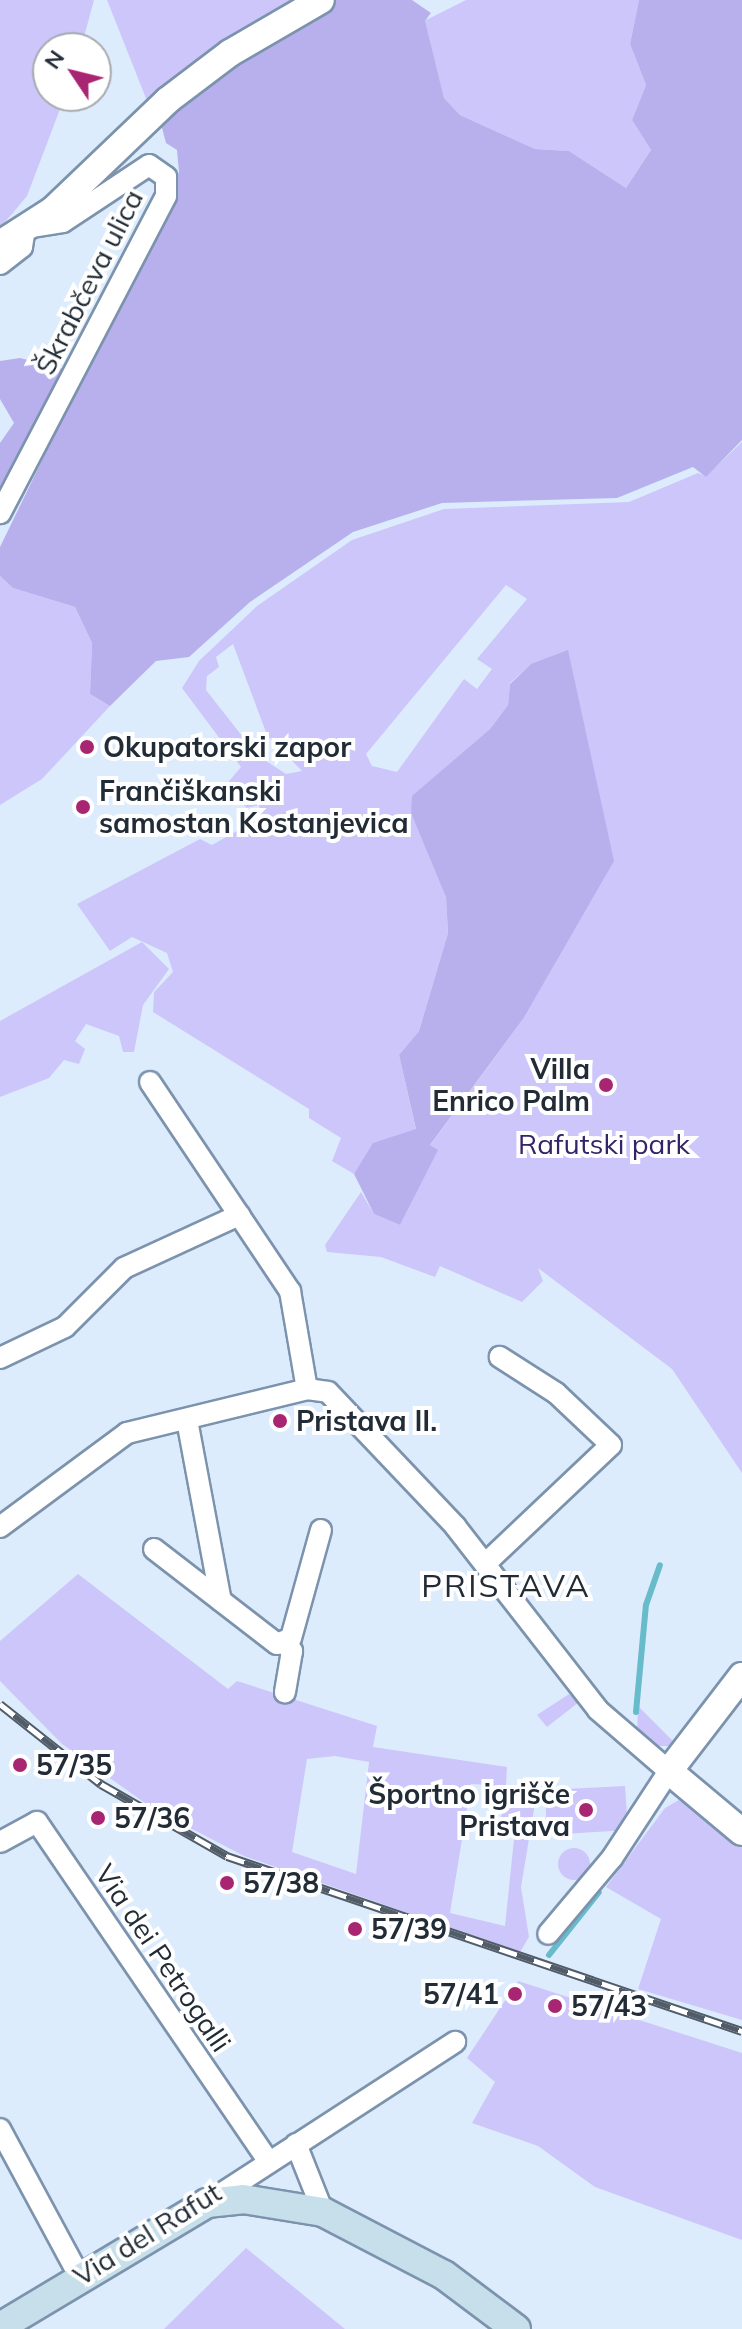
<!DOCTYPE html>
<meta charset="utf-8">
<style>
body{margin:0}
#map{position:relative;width:742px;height:2329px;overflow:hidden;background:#ddecfd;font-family:Mulish,sans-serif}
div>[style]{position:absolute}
.green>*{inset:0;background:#cdc6fa}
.round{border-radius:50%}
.forest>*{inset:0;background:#b8b0ec}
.stream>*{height:6px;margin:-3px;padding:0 3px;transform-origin:3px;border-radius:3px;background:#67bbcb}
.roads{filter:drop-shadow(2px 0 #7c93ad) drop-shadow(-2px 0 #7c93ad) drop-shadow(0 2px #7c93ad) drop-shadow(0 -2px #7c93ad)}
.minor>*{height:20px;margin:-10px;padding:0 10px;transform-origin:10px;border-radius:10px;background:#fff}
.tertiary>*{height:26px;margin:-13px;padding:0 13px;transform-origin:13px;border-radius:13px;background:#fff}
.secondary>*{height:28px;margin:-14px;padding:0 14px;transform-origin:14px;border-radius:14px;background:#c6dfea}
.rail>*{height:9px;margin-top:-4.5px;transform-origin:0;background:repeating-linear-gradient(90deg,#fff 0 18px,#515c68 0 36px);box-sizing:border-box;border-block:2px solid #515c68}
.dots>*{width:22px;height:22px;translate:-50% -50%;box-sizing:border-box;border:4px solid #fff;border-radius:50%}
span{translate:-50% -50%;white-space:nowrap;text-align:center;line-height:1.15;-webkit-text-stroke:8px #fff;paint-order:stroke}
.street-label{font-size:28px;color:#222c36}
.poi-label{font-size:28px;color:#222c36;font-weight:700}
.left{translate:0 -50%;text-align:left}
.right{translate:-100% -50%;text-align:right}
.park-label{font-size:28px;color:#352368}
.quarter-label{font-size:32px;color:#222c36;letter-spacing:2px}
.north{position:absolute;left:32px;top:32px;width:80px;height:80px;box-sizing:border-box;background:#fff;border:2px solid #a7abaf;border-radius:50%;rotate:305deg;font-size:22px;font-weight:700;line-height:32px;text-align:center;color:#222c36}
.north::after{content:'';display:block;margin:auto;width:28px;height:36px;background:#a82571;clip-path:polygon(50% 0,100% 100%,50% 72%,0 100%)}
</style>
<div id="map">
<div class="green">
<i style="clip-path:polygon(0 0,94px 0,81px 48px,48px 48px,48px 96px,65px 96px,27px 196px,0 228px)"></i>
<i style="clip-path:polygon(107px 0,304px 0,149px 106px)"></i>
<i style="clip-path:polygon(466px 0,639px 0,630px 44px,646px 85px,632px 120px,651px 150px,626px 188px,569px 151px,535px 149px,460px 115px,444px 98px,424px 21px)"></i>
<i style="clip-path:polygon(evenodd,742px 442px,742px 1473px,672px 1369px,538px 1268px,543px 1281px,522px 1302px,440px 1266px,435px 1277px,381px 1257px,327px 1252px,325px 1245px,361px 1192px,374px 1214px,400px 1225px,430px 1163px,423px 1155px,523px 1019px,531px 664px,510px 683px,508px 705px,490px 729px,412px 797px,446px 897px,448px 933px,419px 1031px,399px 1055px,416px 1130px,374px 1143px,354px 1174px,332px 1161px,341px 1138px,309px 1118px,309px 1109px,153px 1012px,154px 992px,173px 972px,167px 953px,132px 937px,110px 951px,77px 904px,200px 839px,212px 845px,262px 817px,259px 805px,247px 808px,224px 787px,241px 767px,182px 688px,199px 661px,257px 606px,352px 540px,444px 509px,629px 502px,698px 473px,706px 476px,742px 442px,506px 585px,527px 599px,477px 659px,492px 669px,477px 689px,464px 679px,397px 772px,372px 766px,366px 754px,506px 585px,742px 442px,233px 644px,267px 735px,302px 771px,286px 774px,257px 755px,206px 690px,207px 676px,219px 667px,216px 657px,233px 644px)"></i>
<i style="clip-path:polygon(0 576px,13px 588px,75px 607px,92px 643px,90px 694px,110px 706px,42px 779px,0 805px)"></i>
<i style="clip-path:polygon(142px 942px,169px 969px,143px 1005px,134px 1052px,123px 1052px,119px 1036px,86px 1024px,75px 1041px,85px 1049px,79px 1064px,64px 1060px,49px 1078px,0 1097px,0 1021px)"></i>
<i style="clip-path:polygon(evenodd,78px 1574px,228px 1689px,237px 1681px,377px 1726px,373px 1747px,507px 1767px,506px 1786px,471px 1784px,450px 1913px,505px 1926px,516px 1820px,501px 1817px,509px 1786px,538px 1785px,521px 1887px,529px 1937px,520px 1952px,244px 1856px,152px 1808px,62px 1744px,0 1681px,0 1641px,78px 1574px,335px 1756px,369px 1762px,356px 1874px,292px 1852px,307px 1759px,335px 1756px)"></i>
<i style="clip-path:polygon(569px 1694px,579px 1702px,547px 1727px,537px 1715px)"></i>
<i style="clip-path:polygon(638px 1706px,674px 1742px,669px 1746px,651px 1746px,637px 1734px)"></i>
<i style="clip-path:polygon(625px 1786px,628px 1830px,547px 1835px,545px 1790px)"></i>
<i style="clip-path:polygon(679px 1800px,742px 1844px,742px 2020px,638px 1989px,661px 1919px,606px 1887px,665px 1808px)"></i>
<i class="round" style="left:558px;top:1848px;width:32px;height:32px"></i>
<i style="clip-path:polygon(518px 1981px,742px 2053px,742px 2240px,595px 2187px,538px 2146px,472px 2123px,495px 2082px,467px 2058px)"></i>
<i style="clip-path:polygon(246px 2248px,345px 2329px,164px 2329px)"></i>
</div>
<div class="forest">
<i style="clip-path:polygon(335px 0,412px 0,431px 13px,425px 21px,444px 98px,460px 115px,535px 149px,569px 151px,626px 188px,651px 150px,632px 120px,646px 85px,630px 44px,639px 0,742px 0,742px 440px,706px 477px,693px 467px,617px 498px,442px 503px,353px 532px,250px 602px,189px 657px,156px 661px,110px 706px,90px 694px,92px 643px,75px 607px,13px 588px,0 576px,0 547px,165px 207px,179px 172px,177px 150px,166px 143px,161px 124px,265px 42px)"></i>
<i style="clip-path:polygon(20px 358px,64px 369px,0 491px,0 443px,14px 423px,0 399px,0 361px)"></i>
<i style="clip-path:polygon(568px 650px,614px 861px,523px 1019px,430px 1145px,438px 1150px,400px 1225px,374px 1214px,354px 1174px,373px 1143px,416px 1129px,399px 1055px,419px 1031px,448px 933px,446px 897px,411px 813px,412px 796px,490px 729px,508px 705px,510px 684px,531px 664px)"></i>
</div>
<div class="stream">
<i style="left:636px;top:1712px;width:107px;rotate:-84.7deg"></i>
<i style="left:646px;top:1605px;width:42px;rotate:-70.7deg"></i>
<i style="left:549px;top:1955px;width:80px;rotate:-51.6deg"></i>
</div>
<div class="roads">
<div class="minor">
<i style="left:0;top:264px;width:28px;rotate:-38deg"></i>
<i style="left:22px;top:247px;width:19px;rotate:-81deg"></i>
<i style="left:25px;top:228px;width:38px;rotate:-9deg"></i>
<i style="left:63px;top:222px;width:103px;rotate:-33.5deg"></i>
<i style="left:149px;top:165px;width:21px;rotate:35deg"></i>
<i style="left:166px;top:177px;width:19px;rotate:90deg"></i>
<i style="left:166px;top:196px;width:358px;rotate:117.6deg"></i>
<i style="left:150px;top:1082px;width:252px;rotate:56.2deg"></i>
<i style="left:290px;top:1291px;width:99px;rotate:80.2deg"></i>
<i style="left:0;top:1358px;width:72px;rotate:-25.5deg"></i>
<i style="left:65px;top:1327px;width:83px;rotate:-45deg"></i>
<i style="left:124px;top:1268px;width:127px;rotate:-24.7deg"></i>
<i style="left:187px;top:1420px;width:184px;rotate:79.4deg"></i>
<i style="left:0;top:1527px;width:158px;rotate:-36.5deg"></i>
<i style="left:127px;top:1433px;width:185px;rotate:-13.7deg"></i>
<i style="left:307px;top:1389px;width:21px;rotate:8deg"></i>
<i style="left:328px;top:1392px;width:185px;rotate:46.5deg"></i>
<i style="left:455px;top:1526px;width:233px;rotate:52.1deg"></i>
<i style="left:598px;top:1710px;width:94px;rotate:40.7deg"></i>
<i style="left:669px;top:1771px;width:104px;rotate:123.2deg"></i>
<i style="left:612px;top:1858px;width:99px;rotate:130.1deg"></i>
<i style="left:154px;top:1549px;width:155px;rotate:37.7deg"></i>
<i style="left:277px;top:1644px;width:15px;rotate:-23deg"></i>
<i style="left:291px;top:1638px;width:112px;rotate:-74.5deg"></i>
<i style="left:485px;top:1564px;width:173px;rotate:-43.4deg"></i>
<i style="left:611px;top:1445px;width:76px;rotate:-136.6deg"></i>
<i style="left:556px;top:1393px;width:67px;rotate:-147.3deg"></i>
<i style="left:283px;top:1642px;width:13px;rotate:45deg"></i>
<i style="left:292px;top:1651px;width:42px;rotate:99.7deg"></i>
<i style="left:0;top:1842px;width:42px;rotate:-28.4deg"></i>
<i style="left:37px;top:1822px;width:409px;rotate:55.7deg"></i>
<i style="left:0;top:2129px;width:167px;rotate:61.7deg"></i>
<i style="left:296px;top:2144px;width:73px;rotate:68.3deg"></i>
<i style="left:207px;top:2203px;width:296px;rotate:-33deg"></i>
</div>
<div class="tertiary">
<i style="left:0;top:244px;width:63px;rotate:-32.7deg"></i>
<i style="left:53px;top:210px;width:159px;rotate:-43.7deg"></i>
<i style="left:168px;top:100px;width:78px;rotate:-37.2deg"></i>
<i style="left:230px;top:53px;width:105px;rotate:-30.2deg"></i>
<i style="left:742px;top:1676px;width:120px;rotate:127.5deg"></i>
<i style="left:669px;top:1771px;width:95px;rotate:39.9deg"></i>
</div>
<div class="secondary">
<i style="left:0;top:2327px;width:241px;rotate:-30.9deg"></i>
<i style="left:207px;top:2203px;width:36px;rotate:-6deg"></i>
<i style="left:243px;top:2199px;width:81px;rotate:9.2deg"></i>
<i style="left:323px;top:2212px;width:136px;rotate:27.5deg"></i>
<i style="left:444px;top:2275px;width:90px;rotate:36.9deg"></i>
</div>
</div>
<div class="rail">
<i style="left:0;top:1704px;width:129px;rotate:38.4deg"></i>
<i style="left:101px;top:1784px;width:145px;rotate:29.7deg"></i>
<i style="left:227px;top:1856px;width:544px;rotate:18.77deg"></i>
</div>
<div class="dots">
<i style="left:87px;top:747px;background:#a82571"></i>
<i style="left:83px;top:807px;background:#a82571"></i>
<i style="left:606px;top:1085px;background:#a82571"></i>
<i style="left:280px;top:1421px;background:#a82571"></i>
<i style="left:20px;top:1765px;background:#a82571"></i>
<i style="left:586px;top:1810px;background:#a82571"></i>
<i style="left:98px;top:1818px;background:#a82571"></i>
<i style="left:227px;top:1883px;background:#a82571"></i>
<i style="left:355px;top:1929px;background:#a82571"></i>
<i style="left:515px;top:1994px;background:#a82571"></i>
<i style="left:555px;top:2006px;background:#a82571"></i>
</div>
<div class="street-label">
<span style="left:89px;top:282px;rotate:-63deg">Škrabčeva ulica</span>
<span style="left:163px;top:1958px;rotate:56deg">Via dei Petrogalli</span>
<span style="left:147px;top:2234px;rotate:-32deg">Via del Rafut</span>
</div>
<div class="poi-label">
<span class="left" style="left:103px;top:747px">Okupatorski zapor</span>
<span class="left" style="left:99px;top:807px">Frančiškanski<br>samostan Kostanjevica</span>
<span class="right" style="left:590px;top:1085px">Villa<br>Enrico Palm</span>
<span class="left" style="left:296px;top:1421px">Pristava II.</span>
<span class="left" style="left:36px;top:1765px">57/35</span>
<span class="right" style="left:570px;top:1810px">Športno igrišče<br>Pristava</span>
<span class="left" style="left:114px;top:1818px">57/36</span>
<span class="left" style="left:243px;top:1883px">57/38</span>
<span class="left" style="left:371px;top:1929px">57/39</span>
<span class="right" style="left:499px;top:1994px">57/41</span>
<span class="left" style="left:571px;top:2006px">57/43</span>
</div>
<div class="park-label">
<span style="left:604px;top:1144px">Rafutski park</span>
</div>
<div class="quarter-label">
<span style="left:506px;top:1585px">PRISTAVA</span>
</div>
<div class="north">N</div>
</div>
